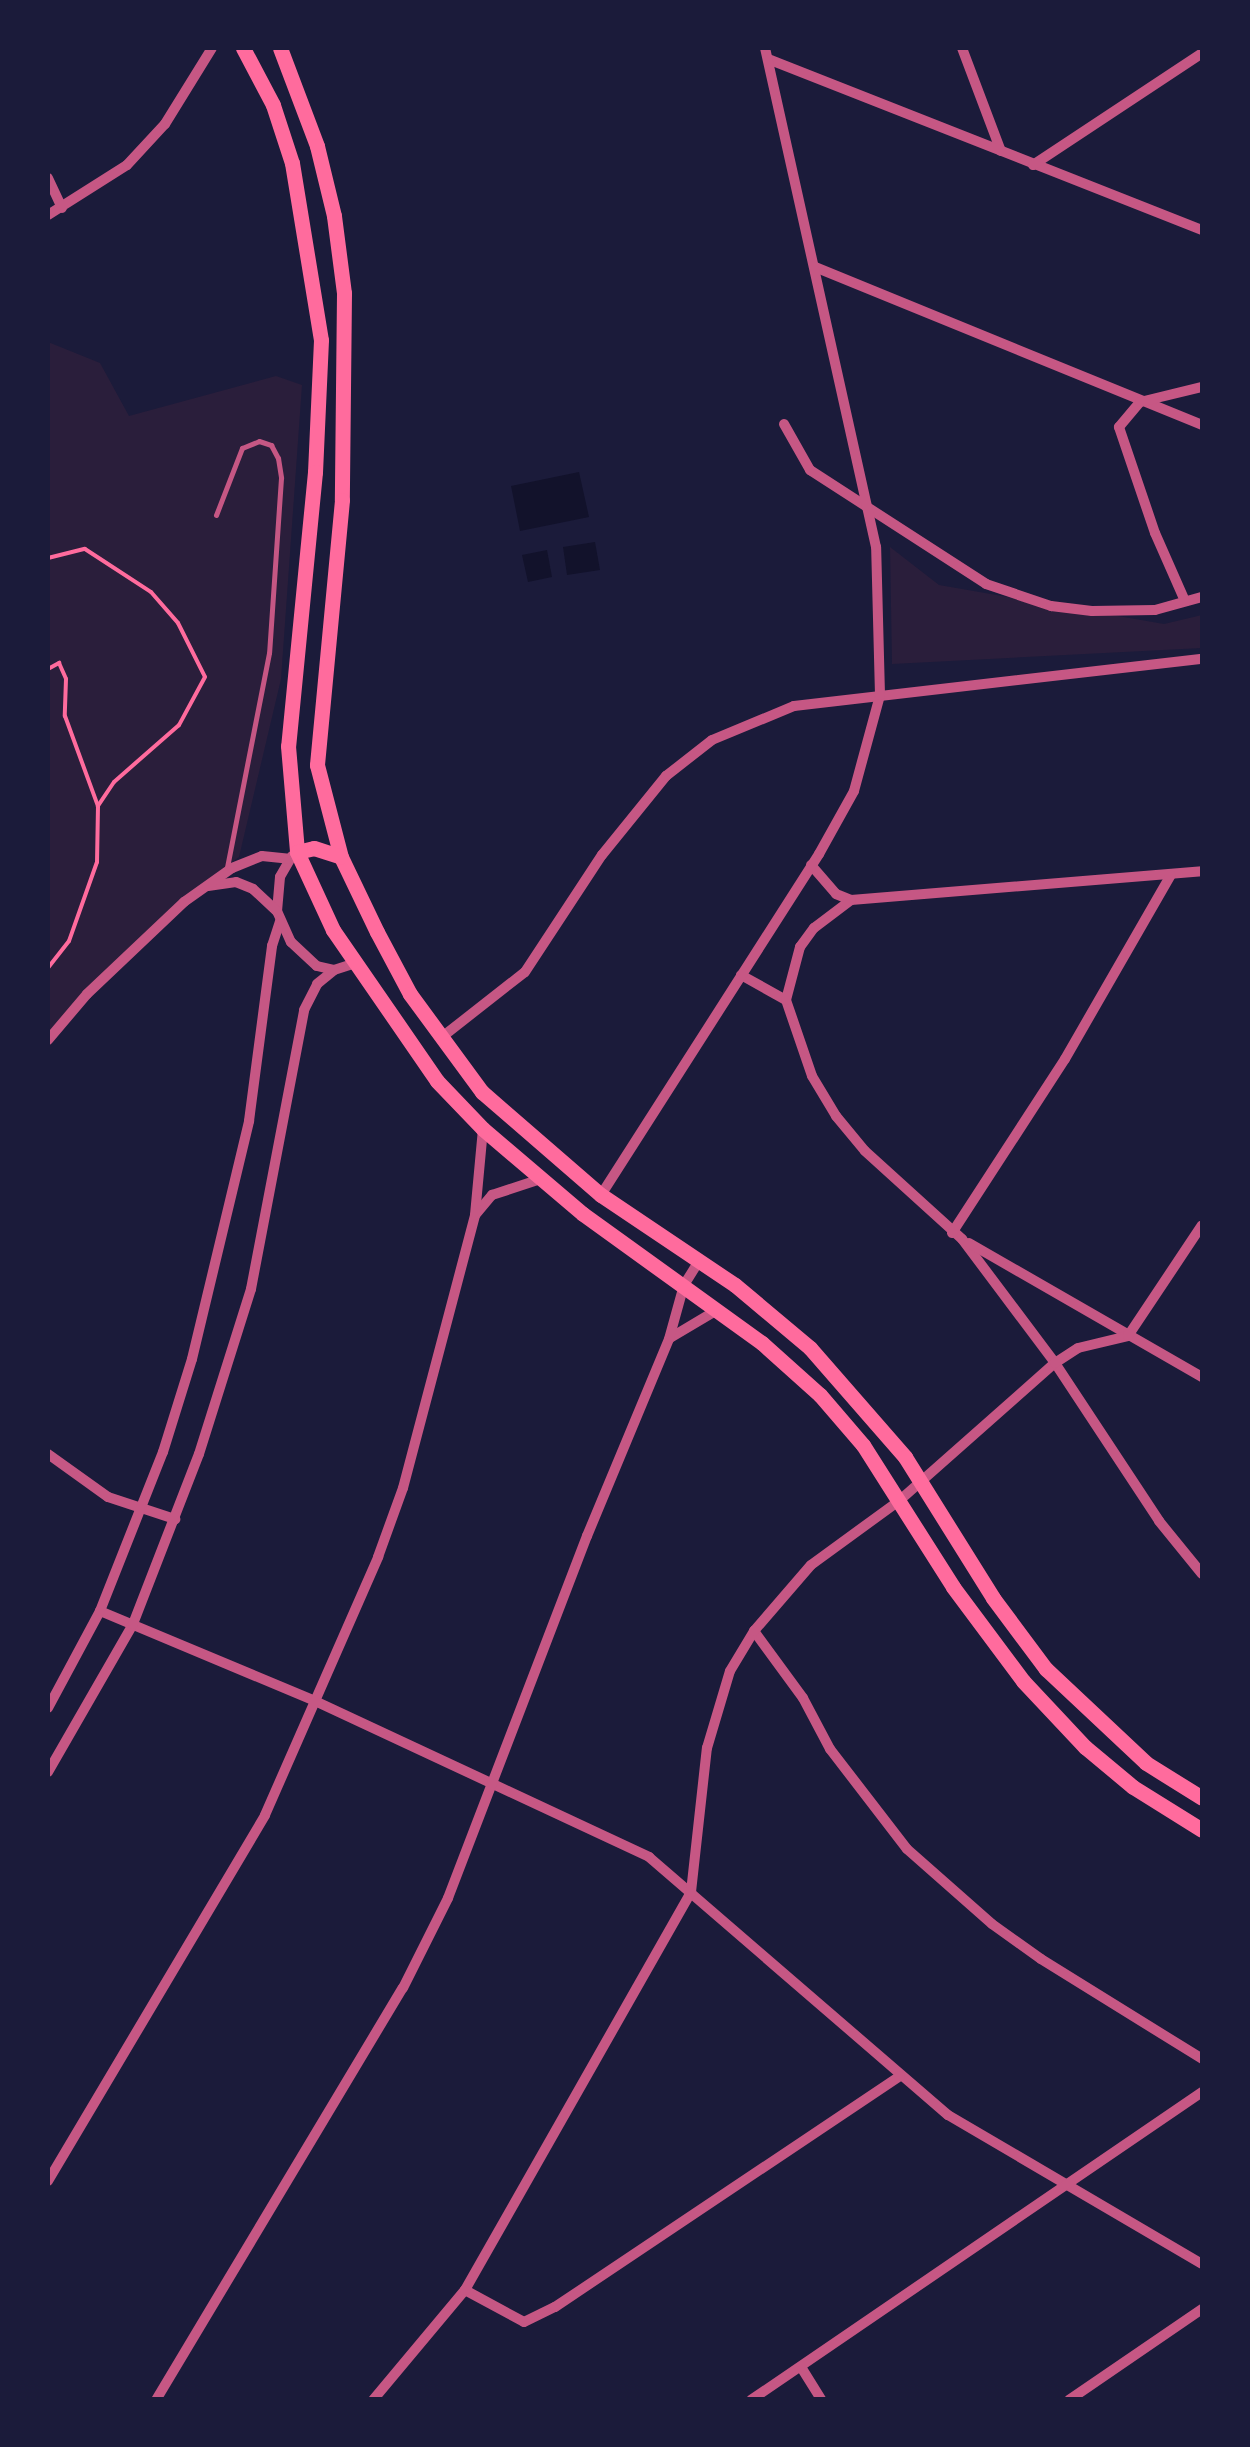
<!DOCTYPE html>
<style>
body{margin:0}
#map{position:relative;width:1250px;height:2447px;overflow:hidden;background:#1b1b3a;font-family:Merriweather,serif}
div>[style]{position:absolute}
.green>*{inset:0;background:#2a1e3b}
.water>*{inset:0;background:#12122b}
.path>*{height:4px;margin:-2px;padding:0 2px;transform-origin:2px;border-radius:2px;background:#ff6b9d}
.service>*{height:5px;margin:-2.5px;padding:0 2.5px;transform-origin:2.5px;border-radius:2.5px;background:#c65784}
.minor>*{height:10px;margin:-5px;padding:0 5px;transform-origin:5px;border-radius:5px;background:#c65784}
.secondary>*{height:15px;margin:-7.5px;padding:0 7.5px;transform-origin:7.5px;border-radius:7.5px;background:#ff6b9d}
span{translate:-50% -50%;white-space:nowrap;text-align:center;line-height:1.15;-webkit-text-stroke:10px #1b1b3a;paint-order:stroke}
.frame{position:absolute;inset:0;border:50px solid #1b1b3a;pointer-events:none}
</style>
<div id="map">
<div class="green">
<i style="clip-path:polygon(48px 342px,100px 363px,129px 416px,276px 376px,302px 385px,281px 679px,239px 857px,177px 902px,48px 1032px)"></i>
<i style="clip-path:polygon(890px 547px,939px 585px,1164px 624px,1202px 615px,1202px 648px,892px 664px)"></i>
</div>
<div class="water">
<i style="clip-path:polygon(579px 472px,589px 517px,520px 531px,511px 486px)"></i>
<i style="clip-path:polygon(595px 542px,600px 570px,567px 575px,563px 547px)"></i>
<i style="clip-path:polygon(547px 550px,552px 577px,528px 582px,522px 555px)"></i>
</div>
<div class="path">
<i style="left:48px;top:558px;width:38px;rotate:-14deg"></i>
<i style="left:85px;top:549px;width:79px;rotate:33.1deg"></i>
<i style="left:151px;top:592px;width:41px;rotate:48.9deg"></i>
<i style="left:178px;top:623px;width:60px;rotate:63.4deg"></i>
<i style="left:205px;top:677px;width:55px;rotate:118.4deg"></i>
<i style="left:179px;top:725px;width:86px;rotate:138.8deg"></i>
<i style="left:114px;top:782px;width:29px;rotate:124deg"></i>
<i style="left:98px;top:806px;width:56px;rotate:91deg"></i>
<i style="left:97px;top:862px;width:84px;rotate:109.5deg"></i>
<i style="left:69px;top:941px;width:34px;rotate:128deg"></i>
<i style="left:48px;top:669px;width:13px;rotate:-29deg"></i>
<i style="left:59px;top:663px;width:17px;rotate:66deg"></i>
<i style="left:66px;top:679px;width:37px;rotate:92deg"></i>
<i style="left:65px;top:716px;width:96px;rotate:69.9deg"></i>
</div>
<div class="service">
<i style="left:216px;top:515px;width:72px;rotate:-68.8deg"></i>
<i style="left:242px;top:448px;width:18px;rotate:-22deg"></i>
<i style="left:259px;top:441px;width:13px;rotate:18deg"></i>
<i style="left:271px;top:445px;width:15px;rotate:62deg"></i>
<i style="left:278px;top:458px;width:20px;rotate:81deg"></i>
<i style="left:281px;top:478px;width:175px;rotate:93.9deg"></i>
<i style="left:269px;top:653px;width:219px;rotate:101.1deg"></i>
</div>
<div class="minor">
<i style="left:962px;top:48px;width:110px;rotate:69.3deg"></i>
<i style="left:768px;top:59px;width:466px;rotate:21.5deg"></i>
<i style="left:1033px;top:165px;width:203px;rotate:-33.5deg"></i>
<i style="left:48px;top:178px;width:33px;rotate:65deg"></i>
<i style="left:48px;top:215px;width:93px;rotate:-32.3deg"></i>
<i style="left:127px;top:165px;width:56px;rotate:-47.2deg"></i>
<i style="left:165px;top:124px;width:89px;rotate:-58.3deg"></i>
<i style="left:815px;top:267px;width:418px;rotate:22.2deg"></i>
<i style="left:784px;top:424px;width:53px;rotate:60.5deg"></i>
<i style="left:810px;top:470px;width:210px;rotate:32.9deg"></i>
<i style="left:986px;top:584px;width:69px;rotate:18.7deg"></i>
<i style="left:1051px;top:606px;width:41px;rotate:7deg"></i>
<i style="left:1092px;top:611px;width:63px;rotate:-0.9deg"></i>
<i style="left:1155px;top:610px;width:49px;rotate:-15.5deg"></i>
<i style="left:1185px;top:601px;width:74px;rotate:-113.8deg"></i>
<i style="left:1155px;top:533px;width:112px;rotate:-108.8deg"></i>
<i style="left:1119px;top:427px;width:33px;rotate:-50deg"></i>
<i style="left:1140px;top:402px;width:64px;rotate:-13.6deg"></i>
<i style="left:292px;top:856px;width:24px;rotate:120deg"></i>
<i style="left:280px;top:877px;width:34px;rotate:95deg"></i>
<i style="left:277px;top:911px;width:34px;rotate:66deg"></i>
<i style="left:291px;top:942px;width:35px;rotate:43deg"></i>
<i style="left:317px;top:966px;width:17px;rotate:13deg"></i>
<i style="left:334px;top:970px;width:22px;rotate:-18deg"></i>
<i style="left:811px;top:865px;width:38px;rotate:49deg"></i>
<i style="left:836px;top:894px;width:16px;rotate:22deg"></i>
<i style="left:851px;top:900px;width:352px;rotate:-4.7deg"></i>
<i style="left:208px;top:886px;width:28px;rotate:-8deg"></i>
<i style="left:236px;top:882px;width:18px;rotate:22deg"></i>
<i style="left:253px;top:889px;width:33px;rotate:43deg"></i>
<i style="left:741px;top:975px;width:51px;rotate:29.1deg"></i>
<i style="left:786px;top:1000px;width:80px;rotate:71.1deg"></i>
<i style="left:812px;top:1076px;width:47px;rotate:59deg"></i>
<i style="left:836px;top:1116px;width:45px;rotate:50.4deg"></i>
<i style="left:865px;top:1151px;width:131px;rotate:42.2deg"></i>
<i style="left:962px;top:1239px;width:155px;rotate:53.1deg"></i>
<i style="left:1055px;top:1363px;width:189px;rotate:56.6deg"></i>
<i style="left:1159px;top:1521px;width:68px;rotate:50.9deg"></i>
<i style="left:786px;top:1000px;width:55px;rotate:-75.2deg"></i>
<i style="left:800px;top:947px;width:24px;rotate:-54deg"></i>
<i style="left:814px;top:928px;width:46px;rotate:-37.1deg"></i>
<i style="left:442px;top:1037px;width:105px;rotate:-38.1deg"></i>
<i style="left:525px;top:972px;width:140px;rotate:-56.7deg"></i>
<i style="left:602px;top:855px;width:102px;rotate:-51deg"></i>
<i style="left:666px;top:776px;width:58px;rotate:-38deg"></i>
<i style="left:712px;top:740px;width:89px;rotate:-22.5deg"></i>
<i style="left:794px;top:706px;width:411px;rotate:-6.6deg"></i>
<i style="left:48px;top:1040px;width:60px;rotate:-49.7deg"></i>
<i style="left:87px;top:994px;width:134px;rotate:-43.5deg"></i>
<i style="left:184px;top:902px;width:59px;rotate:-35.3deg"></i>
<i style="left:232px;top:868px;width:32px;rotate:-22deg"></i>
<i style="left:262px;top:856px;width:27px;rotate:6deg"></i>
<i style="left:601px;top:1195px;width:405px;rotate:-57.4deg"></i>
<i style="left:819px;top:854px;width:72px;rotate:-60.9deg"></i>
<i style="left:854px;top:791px;width:99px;rotate:-74.8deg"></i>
<i style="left:880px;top:695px;width:148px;rotate:-91.5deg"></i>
<i style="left:876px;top:547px;width:511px;rotate:-102.54deg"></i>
<i style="left:476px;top:1214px;width:25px;rotate:-50deg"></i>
<i style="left:492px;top:1195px;width:52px;rotate:-18.1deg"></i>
<i style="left:952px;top:1233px;width:207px;rotate:-57deg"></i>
<i style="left:1065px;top:1059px;width:212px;rotate:-60.1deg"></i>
<i style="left:969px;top:1243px;width:269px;rotate:29.9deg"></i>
<i style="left:670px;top:1338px;width:55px;rotate:-30.8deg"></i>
<i style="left:48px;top:1454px;width:74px;rotate:35.6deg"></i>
<i style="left:108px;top:1497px;width:71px;rotate:18.2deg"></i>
<i style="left:100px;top:1611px;width:233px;rotate:22.7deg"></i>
<i style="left:315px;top:1701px;width:369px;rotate:25deg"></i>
<i style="left:649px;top:1857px;width:395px;rotate:40.8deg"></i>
<i style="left:948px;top:2115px;width:294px;rotate:30.4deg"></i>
<i style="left:754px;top:1631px;width:83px;rotate:53.8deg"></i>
<i style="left:803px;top:1698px;width:58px;rotate:62.1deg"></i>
<i style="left:830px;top:1749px;width:126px;rotate:52.4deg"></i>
<i style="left:907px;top:1849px;width:113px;rotate:41.4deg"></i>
<i style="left:992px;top:1924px;width:60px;rotate:35.5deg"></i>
<i style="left:1041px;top:1959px;width:190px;rotate:31.8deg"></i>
<i style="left:48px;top:1708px;width:110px;rotate:-61.8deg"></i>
<i style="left:100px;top:1611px;width:171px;rotate:-68.4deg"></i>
<i style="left:163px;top:1452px;width:97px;rotate:-72.7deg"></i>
<i style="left:192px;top:1359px;width:245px;rotate:-76.5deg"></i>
<i style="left:249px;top:1121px;width:177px;rotate:-82.5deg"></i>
<i style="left:272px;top:946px;width:26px;rotate:-72deg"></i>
<i style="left:48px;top:1772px;width:171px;rotate:-60.1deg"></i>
<i style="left:133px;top:1624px;width:182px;rotate:-68.8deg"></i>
<i style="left:199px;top:1454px;width:173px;rotate:-72.5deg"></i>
<i style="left:251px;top:1289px;width:284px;rotate:-79.2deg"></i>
<i style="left:304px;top:1010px;width:29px;rotate:-63deg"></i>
<i style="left:317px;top:984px;width:22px;rotate:-39deg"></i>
<i style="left:48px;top:2181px;width:425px;rotate:-59.3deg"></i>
<i style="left:265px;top:1815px;width:282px;rotate:-66.3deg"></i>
<i style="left:378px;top:1557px;width:73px;rotate:-70.1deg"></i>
<i style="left:403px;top:1488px;width:282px;rotate:-75.2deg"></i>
<i style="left:475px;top:1215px;width:86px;rotate:-84.7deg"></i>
<i style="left:465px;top:2290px;width:67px;rotate:28.5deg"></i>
<i style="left:524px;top:2322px;width:34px;rotate:-26deg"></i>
<i style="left:555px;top:2307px;width:415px;rotate:-33.8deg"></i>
<i style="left:801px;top:2367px;width:39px;rotate:58deg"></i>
<i style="left:156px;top:2400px;width:480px;rotate:-59.1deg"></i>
<i style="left:403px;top:1988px;width:101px;rotate:-63.4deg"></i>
<i style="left:448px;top:1898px;width:388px;rotate:-69deg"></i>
<i style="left:587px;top:1536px;width:213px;rotate:-67.4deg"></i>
<i style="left:669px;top:1339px;width:56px;rotate:-74.5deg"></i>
<i style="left:684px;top:1285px;width:28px;rotate:-58deg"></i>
<i style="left:373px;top:2400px;width:143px;rotate:-50.1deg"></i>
<i style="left:465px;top:2290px;width:458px;rotate:-60.4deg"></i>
<i style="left:691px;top:1892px;width:145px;rotate:-83.7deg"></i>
<i style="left:707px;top:1748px;width:80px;rotate:-73.4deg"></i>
<i style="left:730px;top:1671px;width:47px;rotate:-59deg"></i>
<i style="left:754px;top:1631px;width:87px;rotate:-49.2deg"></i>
<i style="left:811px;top:1565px;width:110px;rotate:-36.1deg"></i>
<i style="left:900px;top:1500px;width:207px;rotate:-41.5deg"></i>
<i style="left:1055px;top:1363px;width:27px;rotate:-33deg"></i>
<i style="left:1078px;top:1348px;width:51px;rotate:-13.5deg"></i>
<i style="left:1128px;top:1336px;width:133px;rotate:-56.3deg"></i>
<i style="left:751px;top:2400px;width:546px;rotate:-34.33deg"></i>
<i style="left:1069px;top:2400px;width:161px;rotate:-34.4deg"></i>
</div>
<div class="secondary">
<i style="left:243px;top:48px;width:64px;rotate:62.2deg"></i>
<i style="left:273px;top:105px;width:61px;rotate:71.9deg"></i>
<i style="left:292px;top:163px;width:179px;rotate:80.7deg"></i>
<i style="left:321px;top:340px;width:132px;rotate:92.6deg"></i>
<i style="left:315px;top:472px;width:275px;rotate:95.6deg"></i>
<i style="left:288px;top:746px;width:106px;rotate:85.1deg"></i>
<i style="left:297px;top:852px;width:86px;rotate:65.2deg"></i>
<i style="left:333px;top:930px;width:183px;rotate:55.4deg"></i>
<i style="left:437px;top:1081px;width:66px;rotate:46.2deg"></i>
<i style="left:483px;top:1129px;width:131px;rotate:40.4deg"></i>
<i style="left:583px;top:1214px;width:221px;rotate:35.8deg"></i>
<i style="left:762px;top:1343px;width:78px;rotate:41.9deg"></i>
<i style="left:820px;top:1395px;width:66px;rotate:49.3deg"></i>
<i style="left:863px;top:1445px;width:168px;rotate:57.6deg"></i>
<i style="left:953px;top:1587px;width:117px;rotate:53.3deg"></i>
<i style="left:1023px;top:1681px;width:91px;rotate:46.8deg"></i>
<i style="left:1085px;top:1747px;width:62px;rotate:39.8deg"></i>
<i style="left:1133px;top:1787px;width:81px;rotate:31.9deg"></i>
<i style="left:280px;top:48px;width:105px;rotate:69.3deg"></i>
<i style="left:317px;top:146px;width:72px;rotate:76.3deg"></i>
<i style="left:334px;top:216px;width:78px;rotate:82.6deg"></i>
<i style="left:344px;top:293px;width:207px;rotate:90.6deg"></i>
<i style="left:342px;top:500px;width:266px;rotate:95.4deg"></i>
<i style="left:317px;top:765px;width:95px;rotate:75.4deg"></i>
<i style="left:341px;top:857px;width:83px;rotate:64.4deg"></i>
<i style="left:377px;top:932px;width:70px;rotate:62deg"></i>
<i style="left:410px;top:994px;width:122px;rotate:53.7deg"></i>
<i style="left:482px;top:1092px;width:157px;rotate:40.9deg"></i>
<i style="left:601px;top:1195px;width:161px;rotate:33.9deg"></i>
<i style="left:735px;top:1285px;width:98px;rotate:40deg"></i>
<i style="left:810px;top:1348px;width:145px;rotate:48.9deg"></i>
<i style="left:905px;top:1457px;width:166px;rotate:58deg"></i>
<i style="left:993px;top:1598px;width:89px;rotate:53.3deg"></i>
<i style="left:1046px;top:1669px;width:137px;rotate:43.2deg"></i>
<i style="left:1146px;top:1763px;width:66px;rotate:32deg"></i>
<i style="left:297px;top:852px;width:17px;rotate:-13deg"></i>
<i style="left:314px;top:848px;width:28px;rotate:18deg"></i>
</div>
<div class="frame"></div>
</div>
